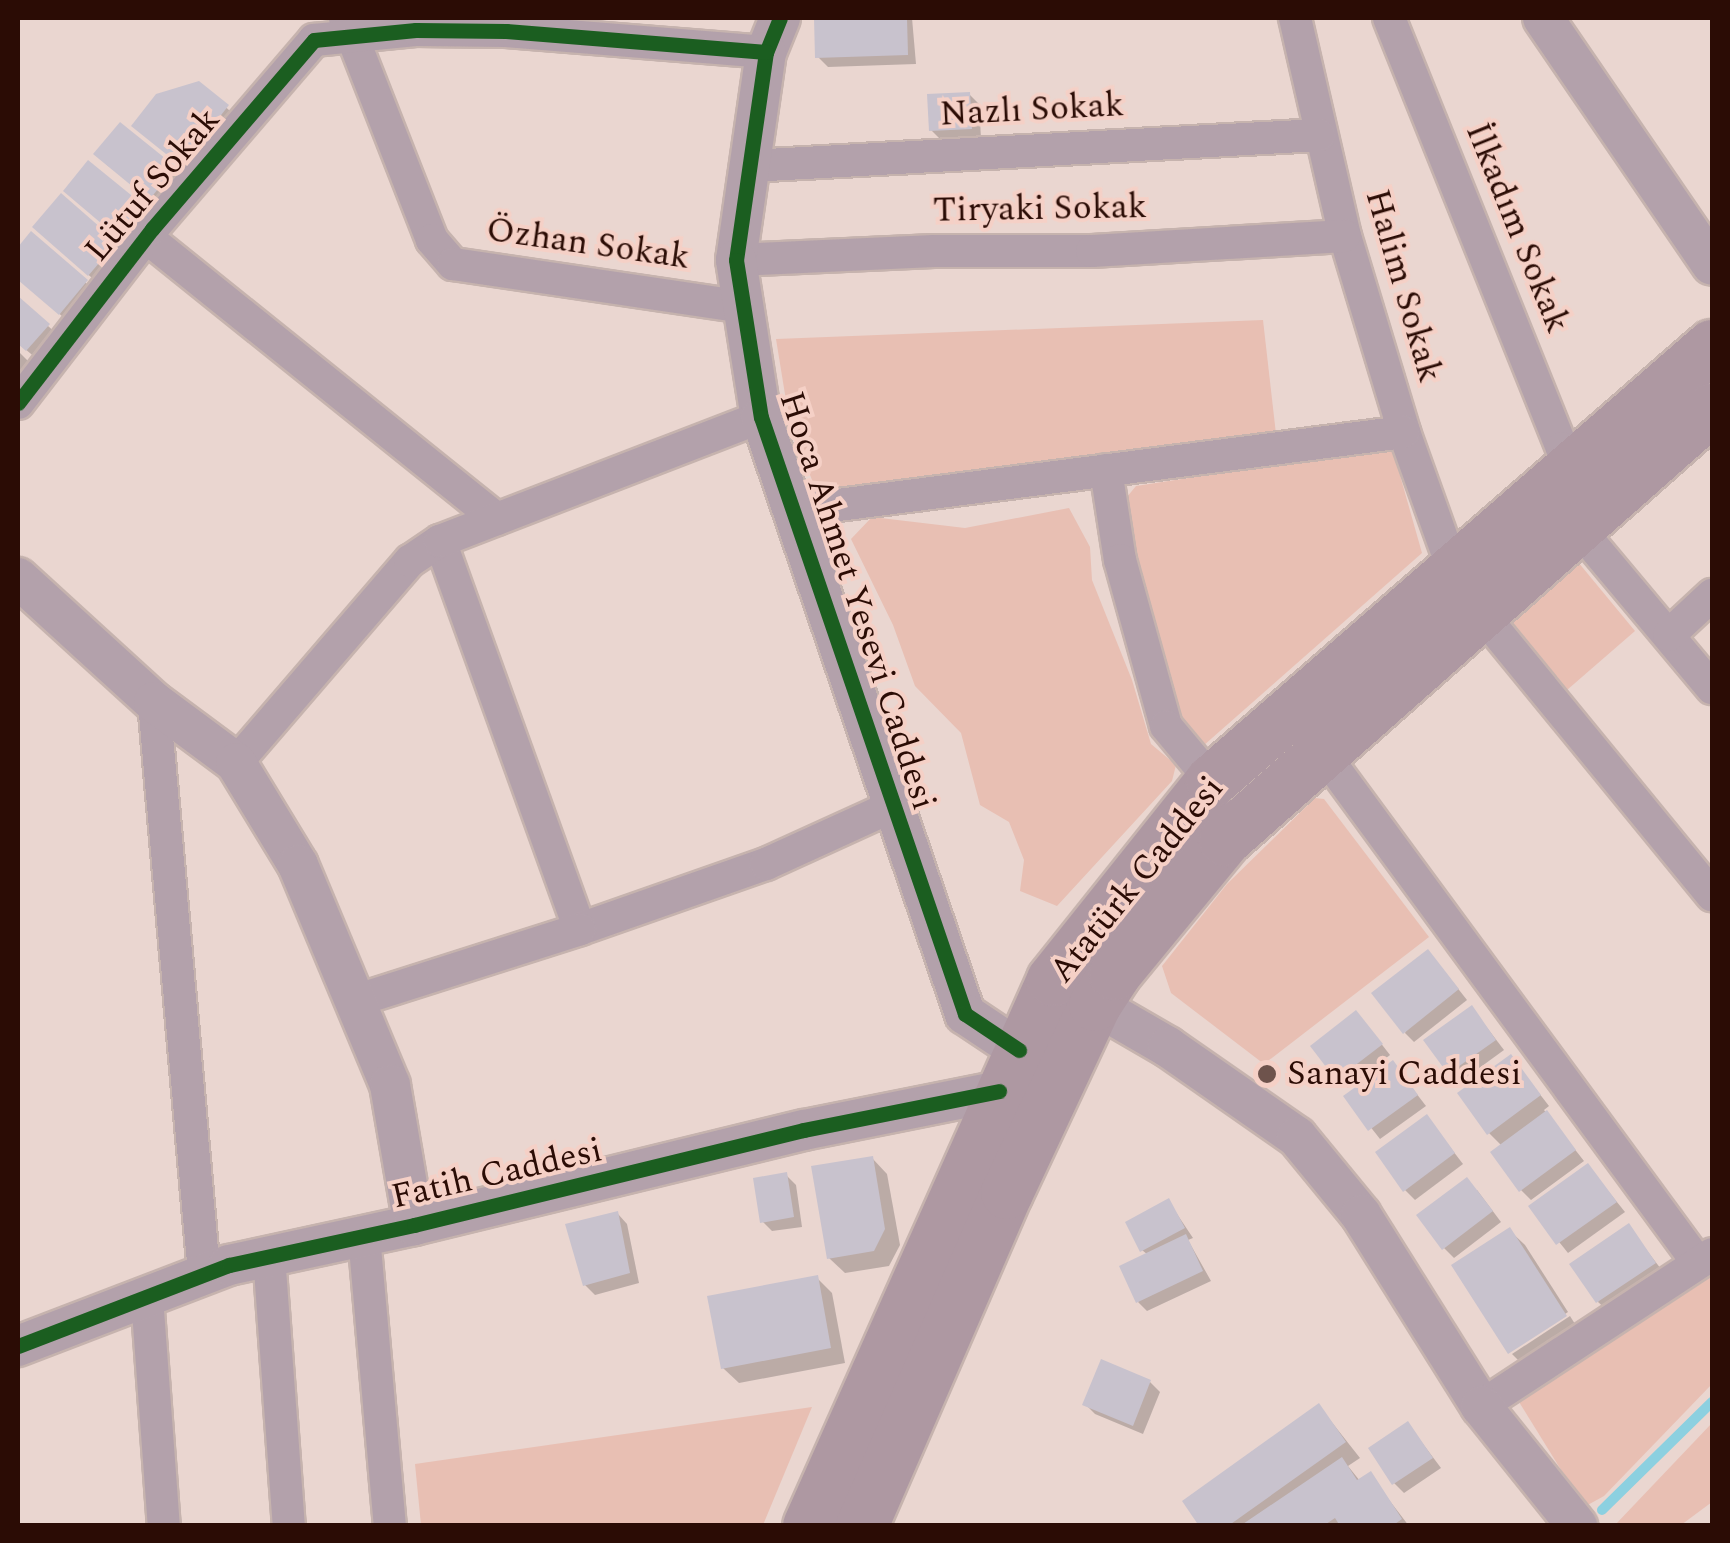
<!DOCTYPE html>
<meta charset="utf-8">
<style>
body{margin:0}
#map{position:relative;width:1730px;height:1543px;overflow:hidden;background:#ead6d0;font-family:Spectral,serif}
div>[style]{position:absolute}
.green>*{inset:0;background:#e8bfb3}
.shadow>*{inset:0;background:#0003}
.stream>*{height:10px;margin:-5px;padding:0 5px;transform-origin:5px;border-radius:5px;background:#8cd0e0}
.building>*{inset:0;background:#c8c2cd}
.roads{filter:drop-shadow(2px 0 #c6b3ae) drop-shadow(-2px 0 #c6b3ae) drop-shadow(0 2px #c6b3ae) drop-shadow(0 -2px #c6b3ae)}
.minor>*{height:32px;margin:-16px;padding:0 16px;transform-origin:16px;border-radius:16px;background:#b3a1ab}
.tertiary>*{height:40px;margin:-20px;padding:0 20px;transform-origin:20px;border-radius:20px;background:#b3a1ab}
.primary>*{height:52px;margin:-26px;padding:0 26px;transform-origin:26px;border-radius:26px;background:#ae98a2}
.cycleway>*{height:15px;margin:-7.5px;padding:0 7.5px;transform-origin:7.5px;border-radius:7.5px;background:#1b5e20}
.dots>*{width:28px;height:28px;translate:-50% -50%;box-sizing:border-box;border:5px solid #f5d0c6;border-radius:50%}
span{translate:-50% -50%;white-space:nowrap;text-align:center;line-height:1.15;-webkit-text-stroke:8px #f5d0c6;paint-order:stroke}
.street-label{font-size:35px;color:#2b0c05}
.poi-label{font-size:35px;color:#2b0c05}
.left{translate:0 -50%;text-align:left}
.frame{position:absolute;inset:0;border:20px solid #2b0c05;pointer-events:none}
</style>
<div id="map">
<div class="green">
<i style="clip-path:polygon(1263px 320px,1276px 434px,818px 495px,790px 425px,776px 339px)"></i>
<i style="clip-path:polygon(1392px 447px,1422px 553px,1203px 746px,1178px 722px,1122px 503px,1136px 486px)"></i>
<i style="clip-path:polygon(1069px 508px,1090px 547px,1092px 580px,1132px 680px,1151px 744px,1176px 765px,1172px 781px,1057px 906px,1020px 891px,1024px 860px,1009px 822px,980px 805px,961px 733px,915px 686px,893px 625px,851px 539px,872px 517px,965px 528px)"></i>
<i style="clip-path:polygon(1578px 562px,1635px 631px,1567px 690px,1508px 620px)"></i>
<i style="clip-path:polygon(1315px 798px,1324px 799px,1429px 937px,1264px 1064px,1171px 993px,1162px 966px,1227px 884px)"></i>
<i style="clip-path:polygon(1712px 1276px,1712px 1384px,1604px 1496px,1584px 1507px,1519px 1402px)"></i>
<i style="clip-path:polygon(812px 1407px,763px 1525px,421px 1525px,415px 1464px)"></i>
<i style="clip-path:polygon(1712px 1423px,1712px 1502px,1681px 1525px,1615px 1525px)"></i>
</div>
<div class="shadow">
<i style="clip-path:polygon(816px 18px,912px 18px,916px 64px,828px 67px,818px 57px)"></i>
<i style="clip-path:polygon(199px 84px,237px 117px,192px 174px,144px 135px)"></i>
<i style="clip-path:polygon(969px 94px,979px 104px,981px 138px,941px 140px,931px 130px)"></i>
<i style="clip-path:polygon(106px 164px,174px 169px,184px 179px,160px 207px)"></i>
<i style="clip-path:polygon(62px 197px,125px 253px,99px 284px,45px 237px)"></i>
<i style="clip-path:polygon(32px 235px,96px 292px,70px 323px,18px 278px,18px 251px)"></i>
<i style="clip-path:polygon(18px 299px,58px 335px,37px 359px,18px 343px)"></i>
<i style="clip-path:polygon(18px 351px,32px 365px,18px 381px)"></i>
<i style="clip-path:polygon(1437px 962px,1467px 1000px,1414px 1042px,1405px 1033px)"></i>
<i style="clip-path:polygon(1472px 1008px,1504px 1050px,1460px 1082px,1427px 1041px)"></i>
<i style="clip-path:polygon(1365px 1023px,1390px 1055px,1348px 1088px,1313px 1046px)"></i>
<i style="clip-path:polygon(1511px 1057px,1549px 1106px,1544px 1110px,1584px 1161px,1531px 1200px,1521px 1190px,1502px 1146px,1489px 1133px)"></i>
<i style="clip-path:polygon(1393px 1063px,1426px 1106px,1380px 1139px,1347px 1097px)"></i>
<i style="clip-path:polygon(1427px 1117px,1463px 1164px,1415px 1200px,1405px 1190px)"></i>
<i style="clip-path:polygon(872px 1158px,887px 1174px,900px 1245px,889px 1266px,845px 1273px,829px 1258px)"></i>
<i style="clip-path:polygon(1588px 1166px,1625px 1212px,1568px 1253px,1531px 1207px)"></i>
<i style="clip-path:polygon(786px 1175px,796px 1185px,802px 1227px,772px 1231px,762px 1221px)"></i>
<i style="clip-path:polygon(1477px 1190px,1501px 1222px,1454px 1258px,1444px 1248px)"></i>
<i style="clip-path:polygon(1169px 1202px,1193px 1238px,1188px 1240px,1211px 1281px,1147px 1311px,1138px 1302px,1148px 1255px,1142px 1250px)"></i>
<i style="clip-path:polygon(618px 1214px,627px 1224px,639px 1283px,595px 1295px,585px 1285px)"></i>
<i style="clip-path:polygon(1629px 1227px,1664px 1273px,1608px 1311px,1598px 1302px)"></i>
<i style="clip-path:polygon(1509px 1230px,1525px 1245px,1568px 1312px,1510px 1350px)"></i>
<i style="clip-path:polygon(817px 1278px,832px 1293px,845px 1363px,739px 1383px,723px 1368px)"></i>
<i style="clip-path:polygon(1570px 1316px,1580px 1332px,1525px 1367px,1512px 1354px)"></i>
<i style="clip-path:polygon(1150px 1382px,1160px 1392px,1143px 1434px,1095px 1414px,1085px 1404px)"></i>
<i style="clip-path:polygon(1319px 1406px,1360px 1458px,1348px 1466px,1360px 1481px,1370px 1475px,1409px 1526px,1202px 1526px)"></i>
<i style="clip-path:polygon(1408px 1424px,1441px 1468px,1404px 1493px,1394px 1483px)"></i>
</div>
<div class="stream">
<i style="left:1602px;top:1510px;width:154px;rotate:-44.5deg"></i>
</div>
<div class="building">
<i style="clip-path:polygon(814px 18px,907px 18px,908px 55px,815px 58px)"></i>
<i style="clip-path:polygon(199px 81px,229px 105px,181px 166px,131px 126px,156px 94px)"></i>
<i style="clip-path:polygon(970px 92px,972px 129px,929px 131px,927px 94px)"></i>
<i style="clip-path:polygon(120px 122px,176px 167px,149px 200px,93px 154px)"></i>
<i style="clip-path:polygon(88px 160px,147px 208px,121px 240px,63px 191px)"></i>
<i style="clip-path:polygon(61px 193px,117px 242px,88px 276px,32px 227px)"></i>
<i style="clip-path:polygon(31px 231px,88px 280px,59px 315px,18px 280px,18px 247px)"></i>
<i style="clip-path:polygon(18px 296px,50px 324px,26px 351px,18px 344px)"></i>
<i style="clip-path:polygon(1428px 949px,1459px 989px,1403px 1034px,1371px 993px)"></i>
<i style="clip-path:polygon(1472px 1005px,1496px 1040px,1448px 1074px,1423px 1040px)"></i>
<i style="clip-path:polygon(1356px 1010px,1383px 1044px,1336px 1080px,1310px 1046px)"></i>
<i style="clip-path:polygon(1511px 1054px,1541px 1095px,1487px 1135px,1457px 1093px)"></i>
<i style="clip-path:polygon(1393px 1060px,1418px 1095px,1368px 1131px,1343px 1096px)"></i>
<i style="clip-path:polygon(1547px 1110px,1576px 1150px,1519px 1192px,1490px 1152px)"></i>
<i style="clip-path:polygon(1427px 1114px,1455px 1153px,1403px 1192px,1375px 1152px)"></i>
<i style="clip-path:polygon(873px 1156px,885px 1229px,874px 1251px,827px 1259px,811px 1166px)"></i>
<i style="clip-path:polygon(1588px 1163px,1617px 1202px,1556px 1245px,1528px 1206px)"></i>
<i style="clip-path:polygon(787px 1172px,794px 1217px,760px 1223px,753px 1178px)"></i>
<i style="clip-path:polygon(1467px 1177px,1493px 1211px,1442px 1250px,1416px 1215px)"></i>
<i style="clip-path:polygon(1169px 1198px,1185px 1228px,1140px 1252px,1125px 1222px)"></i>
<i style="clip-path:polygon(618px 1211px,630px 1273px,583px 1286px,565px 1224px)"></i>
<i style="clip-path:polygon(1629px 1223px,1656px 1263px,1596px 1303px,1569px 1264px)"></i>
<i style="clip-path:polygon(1510px 1227px,1567px 1316px,1508px 1354px,1451px 1265px)"></i>
<i style="clip-path:polygon(1186px 1234px,1203px 1271px,1136px 1303px,1119px 1266px)"></i>
<i style="clip-path:polygon(818px 1275px,831px 1348px,721px 1369px,707px 1296px)"></i>
<i style="clip-path:polygon(1101px 1359px,1151px 1380px,1133px 1426px,1082px 1405px)"></i>
<i style="clip-path:polygon(1319px 1403px,1346px 1442px,1228px 1526px,1199px 1526px,1182px 1501px)"></i>
<i style="clip-path:polygon(1408px 1421px,1433px 1458px,1392px 1485px,1368px 1448px)"></i>
<i style="clip-path:polygon(1342px 1457px,1357px 1480px,1371px 1471px,1402px 1519px,1392px 1526px,1340px 1526px,1335px 1518px,1323px 1526px,1240px 1526px)"></i>
</div>
<div class="roads">
<div class="minor">
<i style="left:345px;top:18px;width:238px;rotate:68.6deg"></i>
<i style="left:432px;top:240px;width:32px;rotate:49deg"></i>
<i style="left:453px;top:264px;width:293px;rotate:8.4deg"></i>
<i style="left:1295px;top:18px;width:224px;rotate:77.1deg"></i>
<i style="left:1345px;top:236px;width:205px;rotate:73.2deg"></i>
<i style="left:1404px;top:432px;width:149px;rotate:70.3deg"></i>
<i style="left:1389px;top:18px;width:463px;rotate:68.1deg"></i>
<i style="left:1562px;top:448px;width:23px;rotate:45deg"></i>
<i style="left:749px;top:166px;width:571px;rotate:-3.11deg"></i>
<i style="left:146px;top:237px;width:450px;rotate:38.8deg"></i>
<i style="left:736px;top:260px;width:198px;rotate:-2.6deg"></i>
<i style="left:934px;top:251px;width:158px"></i>
<i style="left:1092px;top:251px;width:253px;rotate:-3.4deg"></i>
<i style="left:18px;top:403px;width:220px;rotate:-52.4deg"></i>
<i style="left:152px;top:229px;width:249px;rotate:-49.4deg"></i>
<i style="left:314px;top:40px;width:102px;rotate:-5.6deg"></i>
<i style="left:416px;top:30px;width:90px;rotate:0.6deg"></i>
<i style="left:506px;top:31px;width:261px;rotate:4.6deg"></i>
<i style="left:1106px;top:470px;width:91px;rotate:81.2deg"></i>
<i style="left:1120px;top:560px;width:172px;rotate:74.5deg"></i>
<i style="left:1166px;top:726px;width:72px;rotate:50.1deg"></i>
<i style="left:792px;top:511px;width:617px;rotate:-7.36deg"></i>
<i style="left:1578px;top:528px;width:209px;rotate:50.1deg"></i>
<i style="left:440px;top:541px;width:412px;rotate:70.2deg"></i>
<i style="left:580px;top:929px;width:197px;rotate:-19.3deg"></i>
<i style="left:766px;top:864px;width:137px;rotate:-24.5deg"></i>
<i style="left:1481px;top:613px;width:365px;rotate:50.7deg"></i>
<i style="left:1669px;top:635px;width:59px;rotate:-42.9deg"></i>
<i style="left:154px;top:702px;width:574px;rotate:85deg"></i>
<i style="left:1323px;top:753px;width:633px;rotate:53.67deg"></i>
<i style="left:236px;top:763px;width:267px;rotate:-49.3deg"></i>
<i style="left:410px;top:561px;width:36px;rotate:-34deg"></i>
<i style="left:440px;top:541px;width:344px;rotate:-21.1deg"></i>
<i style="left:355px;top:1001px;width:236px;rotate:-17.7deg"></i>
<i style="left:364px;top:1236px;width:291px;rotate:84.9deg"></i>
<i style="left:269px;top:1256px;width:271px;rotate:85.8deg"></i>
<i style="left:147px;top:1297px;width:230px;rotate:85.8deg"></i>
<i style="left:1481px;top:1406px;width:277px;rotate:-33.3deg"></i>
</div>
<div class="tertiary">
<i style="left:780px;top:18px;width:37px;rotate:112deg"></i>
<i style="left:766px;top:52px;width:210px;rotate:98.2deg"></i>
<i style="left:736px;top:260px;width:159px;rotate:81deg"></i>
<i style="left:761px;top:417px;width:631px;rotate:71.13deg"></i>
<i style="left:965px;top:1014px;width:65px;rotate:33.7deg"></i>
<i style="left:1543px;top:18px;width:299px;rotate:55.6deg"></i>
<i style="left:18px;top:578px;width:184px;rotate:42.4deg"></i>
<i style="left:154px;top:702px;width:102px;rotate:36.6deg"></i>
<i style="left:236px;top:763px;width:119px;rotate:58.7deg"></i>
<i style="left:298px;top:865px;width:238px;rotate:67.3deg"></i>
<i style="left:390px;top:1085px;width:142px;rotate:80.3deg"></i>
<i style="left:1073px;top:992px;width:110px;rotate:30.1deg"></i>
<i style="left:1168px;top:1047px;width:157px;rotate:34.9deg"></i>
<i style="left:1297px;top:1137px;width:101px;rotate:50.6deg"></i>
<i style="left:1361px;top:1215px;width:226px;rotate:57.9deg"></i>
<i style="left:1481px;top:1406px;width:154px;rotate:51.3deg"></i>
<i style="left:18px;top:1346px;width:226px;rotate:-21deg"></i>
<i style="left:229px;top:1265px;width:189px;rotate:-12.2deg"></i>
<i style="left:414px;top:1225px;width:401px;rotate:-13.7deg"></i>
<i style="left:804px;top:1130px;width:199px;rotate:-11.3deg"></i>
</div>
<div class="primary">
<i style="left:809px;top:1526px;width:598px;rotate:-65.92deg"></i>
<i style="left:1053px;top:980px;width:255px;rotate:-51.4deg"></i>
<i style="left:1212px;top:781px;width:663px;rotate:-41.02deg"></i>
<i style="left:862px;top:1526px;width:363px;rotate:-66.5deg"></i>
<i style="left:1007px;top:1193px;width:208px;rotate:-64.9deg"></i>
<i style="left:1095px;top:1005px;width:37px;rotate:-57deg"></i>
<i style="left:1115px;top:974px;width:173px;rotate:-50.6deg"></i>
<i style="left:1225px;top:840px;width:650px;rotate:-41.51deg"></i>
</div>
</div>
<div class="cycleway">
<i style="left:780px;top:18px;width:37px;rotate:112deg"></i>
<i style="left:766px;top:52px;width:210px;rotate:98.2deg"></i>
<i style="left:736px;top:260px;width:159px;rotate:81deg"></i>
<i style="left:761px;top:417px;width:631px;rotate:71.13deg"></i>
<i style="left:965px;top:1014px;width:65px;rotate:33.7deg"></i>
<i style="left:18px;top:403px;width:220px;rotate:-52.4deg"></i>
<i style="left:152px;top:229px;width:249px;rotate:-49.4deg"></i>
<i style="left:314px;top:40px;width:102px;rotate:-5.6deg"></i>
<i style="left:416px;top:30px;width:90px;rotate:0.6deg"></i>
<i style="left:506px;top:31px;width:261px;rotate:4.6deg"></i>
<i style="left:18px;top:1346px;width:226px;rotate:-21deg"></i>
<i style="left:229px;top:1265px;width:189px;rotate:-12.2deg"></i>
<i style="left:414px;top:1225px;width:401px;rotate:-13.7deg"></i>
<i style="left:804px;top:1130px;width:199px;rotate:-11.3deg"></i>
</div>
<div class="dots">
<i style="left:1267px;top:1074px;background:#6e534c"></i>
</div>
<div class="street-label">
<span style="left:1032px;top:110px;rotate:-3deg">Nazlı Sokak</span>
<span style="left:153px;top:185px;rotate:-50deg">Lütuf Sokak</span>
<span style="left:1040px;top:209px;rotate:-1deg">Tiryaki Sokak</span>
<span style="left:1517px;top:228px;rotate:68deg">İlkadım Sokak</span>
<span style="left:588px;top:244px;rotate:8deg">Özhan Sokak</span>
<span style="left:1403px;top:286px;rotate:74deg">Halim Sokak</span>
<span style="left:857px;top:601px;rotate:72deg">Hoca Ahmet Yesevi Caddesi</span>
<span style="left:1137px;top:880px;rotate:-51deg">Atatürk Caddesi</span>
<span style="left:497px;top:1174px;rotate:-13deg">Fatih Caddesi</span>
</div>
<div class="poi-label">
<span class="left" style="left:1287px;top:1074px">Sanayi Caddesi</span>
</div>
<div class="frame"></div>
</div>
